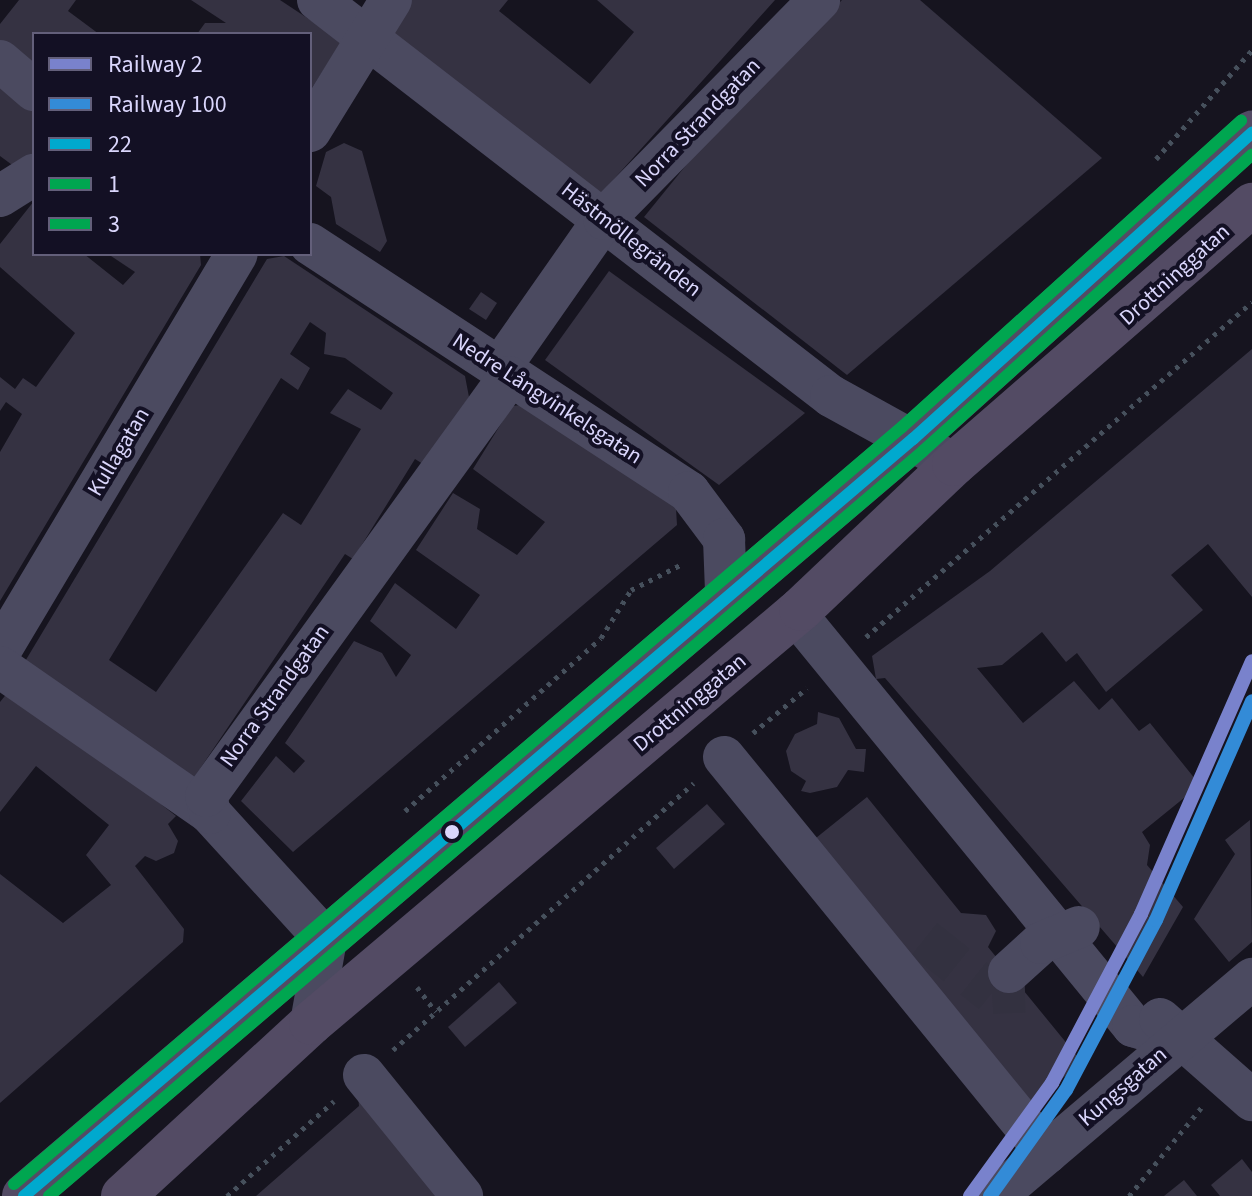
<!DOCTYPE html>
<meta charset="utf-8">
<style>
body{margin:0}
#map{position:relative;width:1252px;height:1196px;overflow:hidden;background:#16141f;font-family:"Source Sans 3",sans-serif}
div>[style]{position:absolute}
.building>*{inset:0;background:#353242}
.minor-tunnel>*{height:42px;margin-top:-21px;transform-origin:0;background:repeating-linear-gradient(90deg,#333140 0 42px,transparent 0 63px)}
.path>*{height:5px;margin-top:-2.5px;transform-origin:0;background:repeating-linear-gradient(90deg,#46505c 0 4px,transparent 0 10px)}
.minor>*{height:42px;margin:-21px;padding:0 21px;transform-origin:21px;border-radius:21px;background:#4b4a60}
.major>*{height:44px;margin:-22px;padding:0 22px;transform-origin:22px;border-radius:22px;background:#534b64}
.bus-1>*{height:12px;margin:-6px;padding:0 6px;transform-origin:6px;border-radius:6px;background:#00a9ce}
.bus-2>*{height:12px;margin:-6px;padding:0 6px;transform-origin:6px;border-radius:6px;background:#00a650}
.bus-3>*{height:12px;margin:-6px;padding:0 6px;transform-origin:6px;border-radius:6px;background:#00a650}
.rail-1>*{height:14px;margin:-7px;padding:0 7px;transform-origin:7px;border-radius:7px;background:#7982cc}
.rail-2>*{height:14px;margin:-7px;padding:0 7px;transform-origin:7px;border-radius:7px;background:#338bd7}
.dots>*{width:22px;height:22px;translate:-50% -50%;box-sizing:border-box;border:4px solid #131024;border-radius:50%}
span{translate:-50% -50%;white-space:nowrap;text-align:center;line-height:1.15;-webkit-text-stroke:8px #131024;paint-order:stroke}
.street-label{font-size:22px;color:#dad6fc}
.legend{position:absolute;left:32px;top:32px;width:280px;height:224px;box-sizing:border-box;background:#131024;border:2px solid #635f7a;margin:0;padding:10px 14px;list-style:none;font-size:24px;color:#dad6fc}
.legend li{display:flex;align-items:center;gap:16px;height:40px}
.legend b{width:40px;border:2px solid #635f7a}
</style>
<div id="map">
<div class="building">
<i style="clip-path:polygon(19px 0,76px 0,68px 11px,99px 34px,34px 34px,34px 65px,0 40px,0 24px)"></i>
<i style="clip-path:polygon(191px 0,280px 0,342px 41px,310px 91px,310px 34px,197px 34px,205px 23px,226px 23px)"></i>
<i style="clip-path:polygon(409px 0,508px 0,499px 11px,590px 84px,634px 32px,597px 0,775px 0,596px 199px,384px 33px)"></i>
<i style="clip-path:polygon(842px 0,920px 0,1102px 158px,847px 375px,644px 217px,713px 132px)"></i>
<i style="clip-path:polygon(0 82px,34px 110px,34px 152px,19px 170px,0 156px)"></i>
<i style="clip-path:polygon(344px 143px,362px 151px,387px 241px,380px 252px,336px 224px,331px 197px,316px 186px,326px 152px)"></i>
<i style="clip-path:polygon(34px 201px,34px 254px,84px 254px,123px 285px,135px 272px,108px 254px,200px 254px,201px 265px,0 601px,0 452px,22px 414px,6px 402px,0 411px,0 377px,15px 389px,23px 378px,36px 387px,75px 333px,0 267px,0 244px)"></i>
<i style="clip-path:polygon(evenodd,284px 256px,465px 376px,469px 397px,423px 464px,415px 459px,353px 559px,345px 554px,189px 785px,21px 668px,267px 259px,284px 256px,310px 322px,326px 333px,324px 354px,345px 358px,393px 393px,381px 410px,348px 389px,330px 413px,361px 429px,301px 525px,283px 513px,156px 692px,109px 660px,281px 378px,298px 390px,310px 368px,290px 354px,310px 322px)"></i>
<i style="clip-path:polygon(609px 271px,805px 413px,719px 485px,545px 360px)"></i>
<i style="clip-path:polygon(481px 292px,497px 303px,486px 320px,469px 309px)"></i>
<i style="clip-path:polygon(1252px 349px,1252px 597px,1208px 544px,1171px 575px,1203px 610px,1106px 692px,1077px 653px,1066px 662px,1042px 632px,1002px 665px,977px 668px,1023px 723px,1074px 681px,1099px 710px,1112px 698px,1139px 731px,1150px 723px,1200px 785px,1142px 832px,1150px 845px,1147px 865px,1183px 907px,1143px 977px,885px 678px,876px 679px,872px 656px,990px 571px)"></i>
<i style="clip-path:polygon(529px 404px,676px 508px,677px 525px,293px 852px,241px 801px,276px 756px,294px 773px,305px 761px,285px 743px,354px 641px,382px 653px,396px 677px,411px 655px,370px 621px,395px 583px,456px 629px,480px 595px,416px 550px,453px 493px,480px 509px,477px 529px,517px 555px,545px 522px,473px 469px,512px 406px)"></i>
<i style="clip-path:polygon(12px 687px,176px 816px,168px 824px,178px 841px,174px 853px,156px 861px,145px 856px,135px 866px,184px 929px,183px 942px,0 1103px,0 874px,63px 923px,111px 885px,86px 855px,109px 825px,36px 766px,0 812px,0 702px)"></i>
<i style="clip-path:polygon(818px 712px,839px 718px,856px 749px,866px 749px,864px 772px,848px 770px,837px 787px,810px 793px,801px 791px,806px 781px,791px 771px,786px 751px,795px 734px,817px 724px)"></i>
<i style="clip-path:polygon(867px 797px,961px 913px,986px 915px,996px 931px,988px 947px,1082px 1062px,1022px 1112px,806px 846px)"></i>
<i style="clip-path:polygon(707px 804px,725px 824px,674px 869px,656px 848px)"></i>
<i style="clip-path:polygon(1250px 820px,1252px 942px,1229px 962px,1194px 919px,1235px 854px,1225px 840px)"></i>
<i style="clip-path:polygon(499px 982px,517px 1003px,465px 1047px,448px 1027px)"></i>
<i style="clip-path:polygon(358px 1096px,458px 1196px,256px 1196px,359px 1106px)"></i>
<i style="clip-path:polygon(1242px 1159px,1252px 1172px,1252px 1196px,1220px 1196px,1211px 1185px)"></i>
<i style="clip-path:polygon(1184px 1180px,1197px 1196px,1164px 1196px)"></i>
</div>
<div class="minor-tunnel">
<i style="left:924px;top:939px;width:87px;rotate:38.5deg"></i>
<i style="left:992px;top:993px;width:33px;rotate:-2deg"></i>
</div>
<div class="path">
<i style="left:1156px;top:159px;width:145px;rotate:-48.6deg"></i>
<i style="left:866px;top:637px;width:511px;rotate:-40.95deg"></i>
<i style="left:753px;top:733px;width:70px;rotate:-39.8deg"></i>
<i style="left:405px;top:811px;width:261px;rotate:-41.4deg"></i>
<i style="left:601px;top:638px;width:57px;rotate:-58deg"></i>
<i style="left:631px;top:590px;width:59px;rotate:-27deg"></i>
<i style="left:417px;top:987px;width:31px;rotate:53deg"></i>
<i style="left:393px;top:1050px;width:402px;rotate:-41.6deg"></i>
<i style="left:227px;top:1196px;width:143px;rotate:-41.6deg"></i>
<i style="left:1129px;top:1196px;width:114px;rotate:-50.7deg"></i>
</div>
<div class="minor">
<i style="left:318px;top:0;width:648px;rotate:37.67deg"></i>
<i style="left:831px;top:396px;width:141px;rotate:28.9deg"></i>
<i style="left:0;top:61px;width:45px;rotate:40.5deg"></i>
<i style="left:310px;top:131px;width:154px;rotate:-58.3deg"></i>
<i style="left:0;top:196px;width:40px;rotate:-32deg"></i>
<i style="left:310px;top:244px;width:453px;rotate:33.2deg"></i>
<i style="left:689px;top:492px;width:59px;rotate:53.3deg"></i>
<i style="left:724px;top:539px;width:53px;rotate:87.8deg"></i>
<i style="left:499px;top:369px;width:183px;rotate:-55deg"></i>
<i style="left:604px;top:219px;width:307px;rotate:-45.5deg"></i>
<i style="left:795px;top:613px;width:534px;rotate:50.7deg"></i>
<i style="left:1133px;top:1026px;width:47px;rotate:17.3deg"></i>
<i style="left:0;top:651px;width:462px;rotate:-59.2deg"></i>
<i style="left:0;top:667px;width:256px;rotate:34.8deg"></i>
<i style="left:724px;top:757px;width:511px;rotate:50.8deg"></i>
<i style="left:1009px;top:972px;width:43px;rotate:-42.2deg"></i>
<i style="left:1041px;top:943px;width:41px;rotate:-22.8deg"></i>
<i style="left:1160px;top:1019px;width:123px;rotate:41.4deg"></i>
<i style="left:311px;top:1023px;width:84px;rotate:-79.8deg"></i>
<i style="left:326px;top:940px;width:172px;rotate:-132.4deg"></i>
<i style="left:210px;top:813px;width:17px;rotate:-103deg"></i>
<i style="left:206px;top:796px;width:517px;rotate:-54.13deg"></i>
<i style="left:364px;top:1075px;width:156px;rotate:51deg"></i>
<i style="left:996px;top:1196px;width:336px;rotate:-40.3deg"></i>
</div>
<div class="major">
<i style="left:24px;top:1196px;width:1168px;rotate:-40.42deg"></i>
<i style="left:913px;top:439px;width:457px;rotate:-42.1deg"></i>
<i style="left:123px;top:1196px;width:255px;rotate:-42.6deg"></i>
<i style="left:311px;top:1023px;width:641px;rotate:-40.19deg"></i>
<i style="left:801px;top:609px;width:211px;rotate:-43.5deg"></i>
<i style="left:954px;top:464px;width:395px;rotate:-41deg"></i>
</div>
<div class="bus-1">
<i style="left:24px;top:1196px;width:1168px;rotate:-40.42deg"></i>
<i style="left:913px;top:439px;width:457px;rotate:-42.1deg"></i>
</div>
<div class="bus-2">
<i style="left:49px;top:1196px;width:1148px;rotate:-40.44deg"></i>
<i style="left:923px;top:451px;width:443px;rotate:-42deg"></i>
</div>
<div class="bus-3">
<i style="left:14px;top:1184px;width:1167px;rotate:-40.45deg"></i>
<i style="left:902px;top:427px;width:457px;rotate:-42.1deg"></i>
</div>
<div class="rail-1">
<i style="left:970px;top:1196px;width:140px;rotate:-54deg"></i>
<i style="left:1052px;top:1083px;width:191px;rotate:-62.2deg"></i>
<i style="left:1141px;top:914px;width:276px;rotate:-66.3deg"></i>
</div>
<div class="rail-2">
<i style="left:990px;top:1196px;width:130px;rotate:-54.4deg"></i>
<i style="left:1066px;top:1090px;width:192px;rotate:-62.1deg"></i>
<i style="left:1156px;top:920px;width:239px;rotate:-66.3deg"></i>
</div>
<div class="dots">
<i style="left:452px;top:832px;background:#dad6fc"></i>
</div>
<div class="street-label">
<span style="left:698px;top:123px;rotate:-46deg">Norra Strandgatan</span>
<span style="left:631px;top:240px;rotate:38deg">Hästmöllegränden</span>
<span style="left:1175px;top:275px;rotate:-42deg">Drottninggatan</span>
<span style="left:547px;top:399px;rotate:33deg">Nedre Långvinkelsgatan</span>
<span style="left:119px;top:452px;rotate:-59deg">Kullagatan</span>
<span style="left:275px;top:696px;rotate:-54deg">Norra Strandgatan</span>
<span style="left:690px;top:703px;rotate:-40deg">Drottninggatan</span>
<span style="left:1123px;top:1087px;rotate:-41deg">Kungsgatan</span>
</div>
<ul class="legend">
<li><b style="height:10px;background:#7982cc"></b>Railway 2</li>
<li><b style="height:10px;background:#338bd7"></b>Railway 100</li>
<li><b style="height:10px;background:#00a9ce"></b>22</li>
<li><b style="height:10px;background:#00a650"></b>1</li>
<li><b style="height:10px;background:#00a650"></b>3</li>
</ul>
</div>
